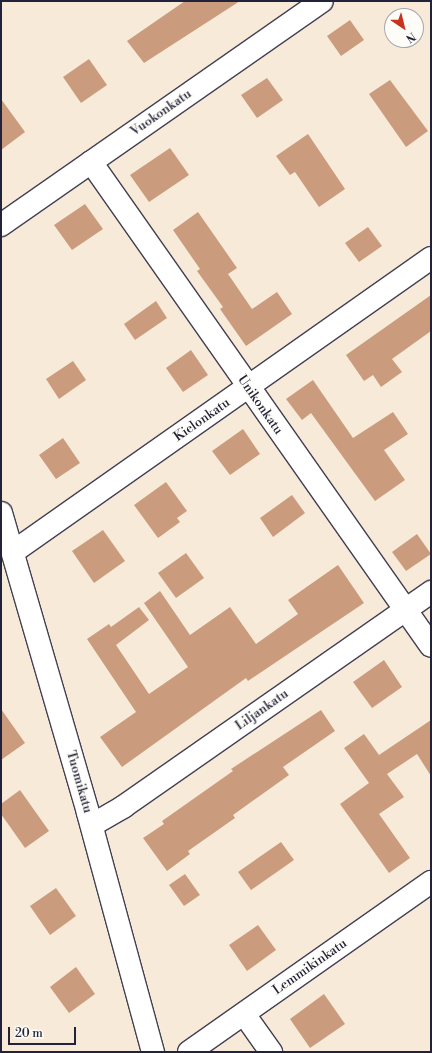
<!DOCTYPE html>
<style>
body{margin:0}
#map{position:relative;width:432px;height:1053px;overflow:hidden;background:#f8ead8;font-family:"Libre Bodoni",serif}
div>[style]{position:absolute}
.building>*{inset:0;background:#ca9c7d}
.roads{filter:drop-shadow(1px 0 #424053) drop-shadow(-1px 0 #424053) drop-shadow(0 1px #424053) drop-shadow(0 -1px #424053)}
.street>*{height:22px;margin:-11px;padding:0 11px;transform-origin:11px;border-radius:11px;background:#fff}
.secondary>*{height:22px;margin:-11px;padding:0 11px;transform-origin:11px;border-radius:11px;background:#fff}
span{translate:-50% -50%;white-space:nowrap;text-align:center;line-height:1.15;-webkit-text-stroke:3.5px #fdfcf7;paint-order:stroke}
.street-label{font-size:13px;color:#22223b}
.frame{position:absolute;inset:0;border:2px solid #22223b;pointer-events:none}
.north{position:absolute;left:384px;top:8px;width:40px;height:40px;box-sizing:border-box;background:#fdfcf7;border:1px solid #a5a5ac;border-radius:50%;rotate:145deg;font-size:11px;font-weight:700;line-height:16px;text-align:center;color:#22223b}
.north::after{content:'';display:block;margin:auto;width:14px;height:18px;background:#c8321e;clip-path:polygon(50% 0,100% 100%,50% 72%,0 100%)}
.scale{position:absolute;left:8px;top:1027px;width:68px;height:18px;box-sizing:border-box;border:2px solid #22223b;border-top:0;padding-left:5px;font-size:12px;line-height:14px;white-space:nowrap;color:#22223b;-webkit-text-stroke:3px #fdfcf7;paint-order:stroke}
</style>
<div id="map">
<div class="building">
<i style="clip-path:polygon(185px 1px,240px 1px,144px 63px,127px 41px)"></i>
<i style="clip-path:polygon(350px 20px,364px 40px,341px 56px,327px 36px)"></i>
<i style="clip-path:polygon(89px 59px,107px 85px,81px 103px,63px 77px)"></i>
<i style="clip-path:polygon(267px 78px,283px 100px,257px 118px,241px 95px)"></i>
<i style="clip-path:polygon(390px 80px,428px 131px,406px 147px,369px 94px)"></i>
<i style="clip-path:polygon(1px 99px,25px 132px,1px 150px)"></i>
<i style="clip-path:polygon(308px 134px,345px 189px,319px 207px,295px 172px,290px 175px,276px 156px)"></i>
<i style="clip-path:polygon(170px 148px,189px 175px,149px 202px,130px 175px)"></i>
<i style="clip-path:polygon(85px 204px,103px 229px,72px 250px,54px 225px)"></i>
<i style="clip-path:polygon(198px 212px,237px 268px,228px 274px,252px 309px,277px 292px,292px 314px,246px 346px,220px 309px,223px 307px,197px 271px,200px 269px,173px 230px)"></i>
<i style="clip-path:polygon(368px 227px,382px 246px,359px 262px,345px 243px)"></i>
<i style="clip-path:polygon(431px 295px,431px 331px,392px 359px,402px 372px,381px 387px,373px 375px,364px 381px,346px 355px)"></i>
<i style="clip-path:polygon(156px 301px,167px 318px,135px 340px,124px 324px)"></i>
<i style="clip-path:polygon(191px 350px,208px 375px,183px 392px,166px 368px)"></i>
<i style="clip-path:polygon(73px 361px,86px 380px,59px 399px,46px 379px)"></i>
<i style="clip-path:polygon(313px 380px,353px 438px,393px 412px,408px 434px,384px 450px,405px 480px,375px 501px,311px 413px,302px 420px,286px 399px)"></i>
<i style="clip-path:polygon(243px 429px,260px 454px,230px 475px,212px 451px)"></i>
<i style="clip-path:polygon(63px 438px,80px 463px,56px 479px,39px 455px)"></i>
<i style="clip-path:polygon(166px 482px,187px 511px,177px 518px,180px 522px,158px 538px,134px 505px)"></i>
<i style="clip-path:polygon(292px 495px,305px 513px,273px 537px,260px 518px)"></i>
<i style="clip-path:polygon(103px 530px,125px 561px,94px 583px,72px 551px)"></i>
<i style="clip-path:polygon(417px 534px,431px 554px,406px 571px,392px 552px)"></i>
<i style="clip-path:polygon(186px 553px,204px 578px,176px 598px,158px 573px)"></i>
<i style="clip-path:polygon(338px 565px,364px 603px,248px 681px,246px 678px,122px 767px,100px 737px,136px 712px,87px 639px,109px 624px,111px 627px,139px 607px,149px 620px,116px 645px,149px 694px,188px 667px,144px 603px,160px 591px,190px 635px,230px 607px,256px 644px,298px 614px,288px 600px)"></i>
<i style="clip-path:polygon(384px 660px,402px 687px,372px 708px,353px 682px)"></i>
<i style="clip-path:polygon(1px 709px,25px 743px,1px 760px)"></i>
<i style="clip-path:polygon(321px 710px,335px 731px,283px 767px,289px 775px,233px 815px,235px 818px,188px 851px,190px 854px,167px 871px,143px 838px,164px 824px,162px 821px,233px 771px,231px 769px)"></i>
<i style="clip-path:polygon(431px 720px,431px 776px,417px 754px,387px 774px,404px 797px,379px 814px,410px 858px,389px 873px,340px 804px,369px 783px,344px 748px,364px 734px,379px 755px)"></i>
<i style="clip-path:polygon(20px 790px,49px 831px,25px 848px,1px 814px,1px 804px)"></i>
<i style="clip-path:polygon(281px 842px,294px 860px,251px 890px,238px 872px)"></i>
<i style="clip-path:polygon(185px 874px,200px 895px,184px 906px,169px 885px)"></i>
<i style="clip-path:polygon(56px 888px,76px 916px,50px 935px,30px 906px)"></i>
<i style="clip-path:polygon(258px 925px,276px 950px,247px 971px,229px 945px)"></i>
<i style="clip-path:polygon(76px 967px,95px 994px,69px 1013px,50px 987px)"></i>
<i style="clip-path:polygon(324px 994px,345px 1024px,310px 1048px,290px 1019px)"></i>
</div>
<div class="roads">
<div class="street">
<i style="left:91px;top:162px;width:591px;rotate:54.91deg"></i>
<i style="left:1px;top:225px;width:391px;rotate:-34.9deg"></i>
<i style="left:13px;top:552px;width:511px;rotate:-35.12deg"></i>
<i style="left:92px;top:825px;width:36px;rotate:-30deg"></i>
<i style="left:123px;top:807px;width:376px;rotate:-34.9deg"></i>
<i style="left:244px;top:1014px;width:47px;rotate:54.6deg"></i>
<i style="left:189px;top:1052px;width:296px;rotate:-35.1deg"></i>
</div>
<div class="secondary">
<i style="left:1px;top:513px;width:312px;rotate:73.8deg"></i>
<i style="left:88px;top:813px;width:248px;rotate:74.8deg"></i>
</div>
</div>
<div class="street-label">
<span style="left:161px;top:113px;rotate:-35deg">Vuokonkatu</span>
<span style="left:260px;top:405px;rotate:55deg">Unikonkatu</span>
<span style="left:202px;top:420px;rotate:-35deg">Kielonkatu</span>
<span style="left:262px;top:710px;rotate:-35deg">Liljankatu</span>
<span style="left:79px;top:782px;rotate:74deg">Tuomikatu</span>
<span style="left:310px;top:967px;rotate:-35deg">Lemmikinkatu</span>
</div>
<div class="frame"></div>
<div class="north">N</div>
<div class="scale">20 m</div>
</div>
